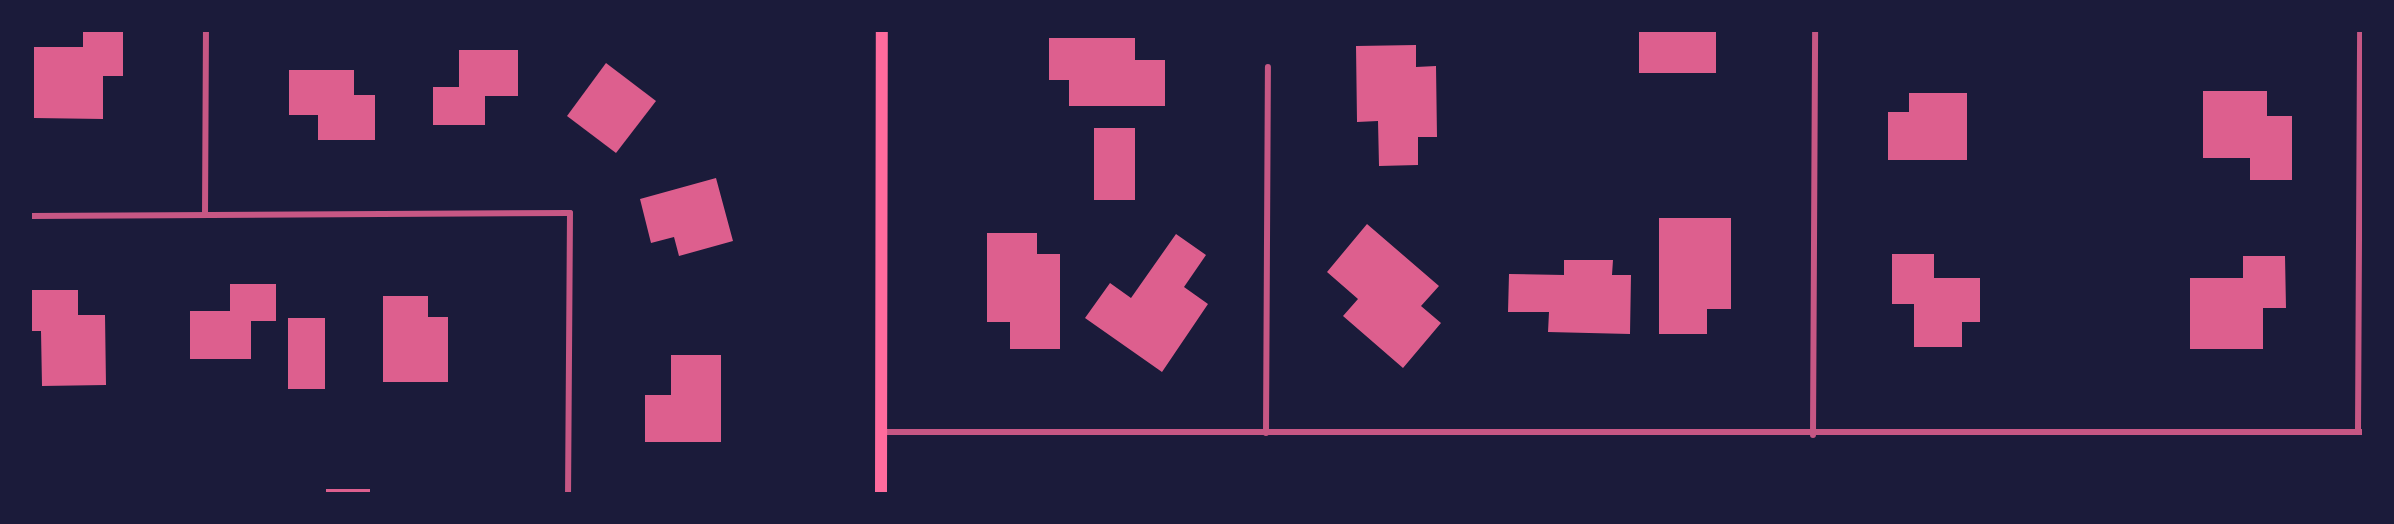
<!DOCTYPE html>
<style>
body{margin:0}
#map{position:relative;width:2394px;height:524px;overflow:hidden;background:#1b1b3a;font-family:"Nunito Sans",sans-serif}
div>[style]{position:absolute}
.building>*{inset:0;background:#dd5f8e}
.minor>*{height:6px;margin:-3px;padding:0 3px;transform-origin:3px;border-radius:3px;background:#c65784}
.secondary>*{height:12px;margin:-6px;padding:0 6px;transform-origin:6px;border-radius:6px;background:#ff6b9d}
span{translate:-50% -50%;white-space:nowrap;text-align:center;line-height:1.15;-webkit-text-stroke:6px #1b1b3a;paint-order:stroke}
.frame{position:absolute;inset:0;border:32px solid #1b1b3a;pointer-events:none}
</style>
<div id="map">
<div class="building">
<i style="clip-path:polygon(83px 30px,123px 30px,123px 76px,103px 76px,103px 119px,34px 118px,34px 47px,83px 47px)"></i>
<i style="clip-path:polygon(1639px 30px,1716px 30px,1716px 73px,1639px 73px)"></i>
<i style="clip-path:polygon(1049px 38px,1135px 38px,1135px 60px,1165px 60px,1165px 106px,1069px 106px,1069px 80px,1049px 80px)"></i>
<i style="clip-path:polygon(1416px 45px,1416px 67px,1436px 66px,1437px 137px,1418px 137px,1418px 165px,1379px 166px,1378px 121px,1357px 122px,1356px 46px)"></i>
<i style="clip-path:polygon(459px 50px,518px 50px,518px 96px,485px 96px,485px 125px,433px 125px,433px 87px,459px 87px)"></i>
<i style="clip-path:polygon(606px 63px,656px 101px,616px 153px,567px 116px)"></i>
<i style="clip-path:polygon(289px 70px,354px 70px,354px 95px,375px 95px,375px 140px,318px 140px,318px 115px,289px 115px)"></i>
<i style="clip-path:polygon(2203px 91px,2267px 91px,2267px 116px,2292px 116px,2292px 180px,2250px 180px,2250px 158px,2203px 158px)"></i>
<i style="clip-path:polygon(1909px 93px,1967px 93px,1967px 160px,1888px 160px,1888px 112px,1909px 112px)"></i>
<i style="clip-path:polygon(1094px 128px,1135px 128px,1135px 200px,1094px 200px)"></i>
<i style="clip-path:polygon(716px 178px,733px 241px,679px 256px,674px 237px,651px 243px,640px 199px)"></i>
<i style="clip-path:polygon(1659px 218px,1731px 218px,1731px 309px,1707px 309px,1707px 334px,1659px 334px)"></i>
<i style="clip-path:polygon(1367px 224px,1439px 286px,1421px 306px,1441px 323px,1403px 368px,1343px 316px,1358px 299px,1327px 272px)"></i>
<i style="clip-path:polygon(987px 233px,1037px 233px,1037px 254px,1060px 254px,1060px 349px,1010px 349px,1010px 322px,987px 322px)"></i>
<i style="clip-path:polygon(1176px 234px,1206px 255px,1184px 287px,1208px 304px,1162px 372px,1085px 318px,1110px 283px,1131px 298px)"></i>
<i style="clip-path:polygon(1892px 254px,1934px 254px,1934px 278px,1980px 278px,1980px 322px,1962px 322px,1962px 347px,1914px 347px,1914px 304px,1892px 304px)"></i>
<i style="clip-path:polygon(2243px 256px,2285px 256px,2286px 308px,2263px 308px,2263px 349px,2190px 349px,2190px 278px,2243px 278px)"></i>
<i style="clip-path:polygon(1564px 260px,1613px 260px,1612px 275px,1631px 275px,1630px 334px,1548px 332px,1549px 312px,1508px 312px,1509px 274px,1564px 275px)"></i>
<i style="clip-path:polygon(230px 284px,276px 284px,276px 321px,251px 321px,251px 359px,190px 359px,190px 311px,230px 311px)"></i>
<i style="clip-path:polygon(30px 290px,78px 290px,78px 315px,105px 315px,106px 385px,42px 386px,41px 331px,30px 331px)"></i>
<i style="clip-path:polygon(383px 296px,428px 296px,428px 317px,448px 317px,448px 382px,383px 382px)"></i>
<i style="clip-path:polygon(288px 318px,325px 318px,325px 389px,288px 389px)"></i>
<i style="clip-path:polygon(671px 355px,721px 355px,721px 442px,645px 442px,645px 395px,671px 395px)"></i>
<i style="clip-path:polygon(326px 489px,370px 489px,370px 494px,326px 494px)"></i>
</div>
<div class="minor">
<i style="left:205px;top:215px;width:185px;rotate:-89.7deg"></i>
<i style="left:30px;top:216px;width:540px;rotate:-0.32deg"></i>
<i style="left:570px;top:213px;width:281px;rotate:90.4deg"></i>
<i style="left:882px;top:432px;width:1482px"></i>
<i style="left:2358px;top:432px;width:402px;rotate:-89.7deg"></i>
<i style="left:1266px;top:433px;width:366px;rotate:-89.7deg"></i>
<i style="left:1813px;top:435px;width:405px;rotate:-89.7deg"></i>
</div>
<div class="secondary">
<i style="left:881px;top:494px;width:464px;rotate:-89.9deg"></i>
</div>
<div class="frame"></div>
</div>
